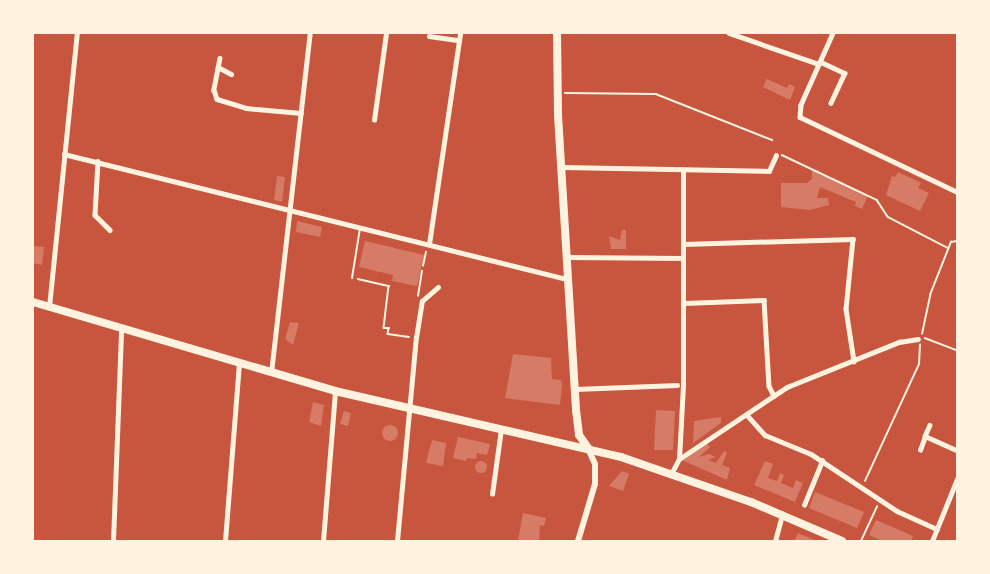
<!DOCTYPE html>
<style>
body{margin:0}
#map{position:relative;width:990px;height:574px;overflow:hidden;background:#c8553d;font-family:"Nunito Sans",sans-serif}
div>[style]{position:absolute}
.building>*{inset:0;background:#d67c66}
.round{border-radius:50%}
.path>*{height:1.5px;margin:-0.75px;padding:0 0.75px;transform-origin:0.75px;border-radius:0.75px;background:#fff3e0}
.service>*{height:2px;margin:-1px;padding:0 1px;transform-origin:1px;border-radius:1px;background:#fff3e0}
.minor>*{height:4.5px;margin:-2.25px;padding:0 2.25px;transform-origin:2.25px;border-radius:2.25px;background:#fff3e0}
.tertiary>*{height:6px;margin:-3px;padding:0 3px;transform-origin:3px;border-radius:3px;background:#fff3e0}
.primary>*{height:8px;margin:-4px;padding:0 4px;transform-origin:4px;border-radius:4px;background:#fff3e0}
span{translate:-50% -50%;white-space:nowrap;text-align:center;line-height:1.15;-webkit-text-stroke:4.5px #fff3e0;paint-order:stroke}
.frame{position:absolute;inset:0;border:34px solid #fff3e0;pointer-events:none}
</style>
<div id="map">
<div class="building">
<i style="clip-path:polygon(767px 79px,787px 88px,789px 84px,795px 87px,790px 100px,763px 87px)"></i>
<i style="clip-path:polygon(819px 170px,819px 175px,833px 178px,868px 195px,862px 209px,855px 206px,856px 202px,820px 187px,817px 198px,828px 198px,829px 205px,810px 210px,781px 207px,781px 183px,807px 183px,812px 179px,812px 171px)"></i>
<i style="clip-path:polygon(898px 172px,921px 183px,918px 188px,929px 193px,920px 211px,886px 195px,892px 176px,895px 177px)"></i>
<i style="clip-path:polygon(277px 176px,285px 177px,282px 202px,274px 200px)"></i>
<i style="clip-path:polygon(297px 221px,322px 227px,320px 237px,296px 232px)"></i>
<i style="clip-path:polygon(622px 230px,626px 230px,626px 249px,611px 249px,609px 236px,620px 240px)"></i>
<i style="clip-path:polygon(365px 241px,424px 255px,417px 286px,392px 281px,393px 275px,359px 267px)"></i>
<i style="clip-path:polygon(33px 246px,44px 247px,42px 265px,33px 263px)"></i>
<i style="clip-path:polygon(290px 322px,299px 323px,293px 345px,285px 339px)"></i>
<i style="clip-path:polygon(513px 354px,551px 358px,552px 379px,561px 380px,562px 385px,560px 405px,505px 398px)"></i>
<i style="clip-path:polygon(313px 402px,324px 405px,321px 426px,309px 422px)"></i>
<i style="clip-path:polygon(656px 410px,675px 411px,673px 450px,654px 450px)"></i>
<i style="clip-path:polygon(344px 411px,351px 413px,348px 426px,340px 424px)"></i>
<i style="clip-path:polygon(721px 417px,721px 423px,693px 443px,694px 421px)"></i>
<i class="round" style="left:382px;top:425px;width:16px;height:16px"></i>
<i style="clip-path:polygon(458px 437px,490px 444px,487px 455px,477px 453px,476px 459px,467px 458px,466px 461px,453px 458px)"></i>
<i style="clip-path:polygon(432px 440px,446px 443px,443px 466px,426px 463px)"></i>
<i style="clip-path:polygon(705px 440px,710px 447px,699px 457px,709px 454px,716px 457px,708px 460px,716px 463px,724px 451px,727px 453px,722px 465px,730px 468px,727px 480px,682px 460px)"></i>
<i class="round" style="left:475px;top:461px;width:12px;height:12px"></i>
<i style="clip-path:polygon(765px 461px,773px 464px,768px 478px,777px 481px,780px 473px,784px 475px,781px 483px,793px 488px,796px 480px,803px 483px,795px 502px,754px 485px)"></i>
<i style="clip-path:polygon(622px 471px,629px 474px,623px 491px,609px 486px)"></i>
<i style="clip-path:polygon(815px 492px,864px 512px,857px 528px,809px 508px)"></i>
<i style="clip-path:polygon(523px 513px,546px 518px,544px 526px,540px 525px,539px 541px,518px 541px)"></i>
<i style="clip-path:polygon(876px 520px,913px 536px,911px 541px,883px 541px,869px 535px)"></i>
<i style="clip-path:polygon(798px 533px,817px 541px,794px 541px)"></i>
</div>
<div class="path">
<i style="left:565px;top:93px;width:91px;rotate:0.6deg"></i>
<i style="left:656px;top:94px;width:125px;rotate:21.6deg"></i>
<i style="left:782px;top:155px;width:105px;rotate:25.3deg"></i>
<i style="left:877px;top:200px;width:20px;rotate:57deg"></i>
<i style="left:888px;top:217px;width:68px;rotate:27.3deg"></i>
<i style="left:423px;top:266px;width:14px;rotate:-78deg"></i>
<i style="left:358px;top:279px;width:32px;rotate:13deg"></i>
<i style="left:389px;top:286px;width:42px;rotate:96.8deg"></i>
<i style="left:384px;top:328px;width:5px"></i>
<i style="left:389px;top:328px;width:6px;rotate:99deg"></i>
<i style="left:388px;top:334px;width:21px;rotate:8deg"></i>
<i style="left:418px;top:296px;width:25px;rotate:-81deg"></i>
<i style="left:922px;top:334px;width:40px;rotate:-78deg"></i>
<i style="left:930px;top:295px;width:57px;rotate:-68.4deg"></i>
<i style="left:951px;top:242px;width:6px;rotate:-9deg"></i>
<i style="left:925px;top:338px;width:34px;rotate:21deg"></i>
<i style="left:865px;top:481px;width:129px;rotate:-65.2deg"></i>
<i style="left:919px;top:364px;width:19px;rotate:-87deg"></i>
<i style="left:861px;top:541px;width:38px;rotate:-65deg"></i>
</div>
<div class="service">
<i style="left:352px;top:278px;width:51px;rotate:-80.9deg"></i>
</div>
<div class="minor">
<i style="left:729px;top:33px;width:95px;rotate:19deg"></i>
<i style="left:833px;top:33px;width:79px;rotate:114deg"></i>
<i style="left:801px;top:105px;width:12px;rotate:95deg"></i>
<i style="left:800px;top:117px;width:174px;rotate:25.5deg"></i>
<i style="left:429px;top:36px;width:30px;rotate:8deg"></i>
<i style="left:220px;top:58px;width:33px;rotate:101deg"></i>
<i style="left:214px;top:90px;width:9px;rotate:72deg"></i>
<i style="left:217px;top:99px;width:30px;rotate:17deg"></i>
<i style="left:246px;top:108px;width:55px;rotate:5.2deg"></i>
<i style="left:821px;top:62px;width:26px;rotate:25deg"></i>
<i style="left:845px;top:73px;width:33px;rotate:115deg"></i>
<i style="left:218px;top:67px;width:15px;rotate:28deg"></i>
<i style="left:374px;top:120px;width:88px;rotate:-82.1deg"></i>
<i style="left:64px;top:154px;width:518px;rotate:13.96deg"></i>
<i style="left:98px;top:161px;width:54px;rotate:93.2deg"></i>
<i style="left:95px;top:215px;width:21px;rotate:45deg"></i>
<i style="left:562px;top:167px;width:207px;rotate:1.1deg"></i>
<i style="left:769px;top:171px;width:17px;rotate:-66deg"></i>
<i style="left:429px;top:244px;width:213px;rotate:-81.6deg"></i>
<i style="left:683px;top:244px;width:170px;rotate:-1.7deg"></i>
<i style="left:853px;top:239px;width:70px;rotate:95.7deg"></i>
<i style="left:846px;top:309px;width:53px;rotate:81.3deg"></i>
<i style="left:567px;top:257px;width:116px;rotate:0.5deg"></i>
<i style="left:684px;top:303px;width:80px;rotate:-2.1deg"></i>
<i style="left:764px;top:300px;width:86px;rotate:86.7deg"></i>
<i style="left:769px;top:386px;width:11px;rotate:63deg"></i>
<i style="left:49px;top:307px;width:275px;rotate:-84.2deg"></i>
<i style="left:271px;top:373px;width:342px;rotate:-83.5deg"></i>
<i style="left:575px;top:389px;width:102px;rotate:-2.2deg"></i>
<i style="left:747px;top:415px;width:27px;rotate:48deg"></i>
<i style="left:765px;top:435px;width:50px;rotate:22.4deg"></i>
<i style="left:811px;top:454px;width:103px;rotate:33.5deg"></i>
<i style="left:897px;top:511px;width:44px;rotate:24.2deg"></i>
<i style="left:930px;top:425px;width:12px;rotate:114deg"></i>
<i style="left:925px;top:436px;width:35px;rotate:24deg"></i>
<i style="left:920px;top:450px;width:15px;rotate:-70deg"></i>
<i style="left:679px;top:459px;width:130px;rotate:-33.7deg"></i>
<i style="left:787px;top:387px;width:121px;rotate:-21.9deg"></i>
<i style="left:899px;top:342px;width:19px;rotate:-9deg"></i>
<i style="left:671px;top:474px;width:17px;rotate:-62deg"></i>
<i style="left:679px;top:459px;width:74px;rotate:-86.9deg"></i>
<i style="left:683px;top:385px;width:215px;rotate:-90deg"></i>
<i style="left:492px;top:494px;width:66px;rotate:-82.1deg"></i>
<i style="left:804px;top:505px;width:48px;rotate:-67.8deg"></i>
<i style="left:113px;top:541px;width:213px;rotate:-87.8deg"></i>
<i style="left:225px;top:541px;width:178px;rotate:-85.5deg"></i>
<i style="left:323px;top:541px;width:150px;rotate:-85.4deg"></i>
<i style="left:397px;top:541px;width:204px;rotate:-84.7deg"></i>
<i style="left:416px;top:338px;width:37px;rotate:-81deg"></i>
<i style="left:422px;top:301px;width:21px;rotate:-41deg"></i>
<i style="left:775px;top:541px;width:28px;rotate:-75deg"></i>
<i style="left:932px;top:541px;width:67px;rotate:-68deg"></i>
</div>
<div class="tertiary">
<i style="left:578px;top:541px;width:59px;rotate:-73.4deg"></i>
<i style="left:595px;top:484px;width:20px;rotate:-90deg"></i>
<i style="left:595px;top:464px;width:17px;rotate:-114deg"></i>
</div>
<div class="primary">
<i style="left:557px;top:33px;width:82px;rotate:89.3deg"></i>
<i style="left:558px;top:115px;width:296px;rotate:86.5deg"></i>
<i style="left:576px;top:410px;width:25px;rotate:83deg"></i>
<i style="left:579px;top:435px;width:16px;rotate:55deg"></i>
<i style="left:33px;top:302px;width:315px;rotate:16.4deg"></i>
<i style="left:335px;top:391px;width:294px;rotate:13deg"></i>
<i style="left:621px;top:457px;width:138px;rotate:19.1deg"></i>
<i style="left:751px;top:502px;width:99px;rotate:23.2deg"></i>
</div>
<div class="frame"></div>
</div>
